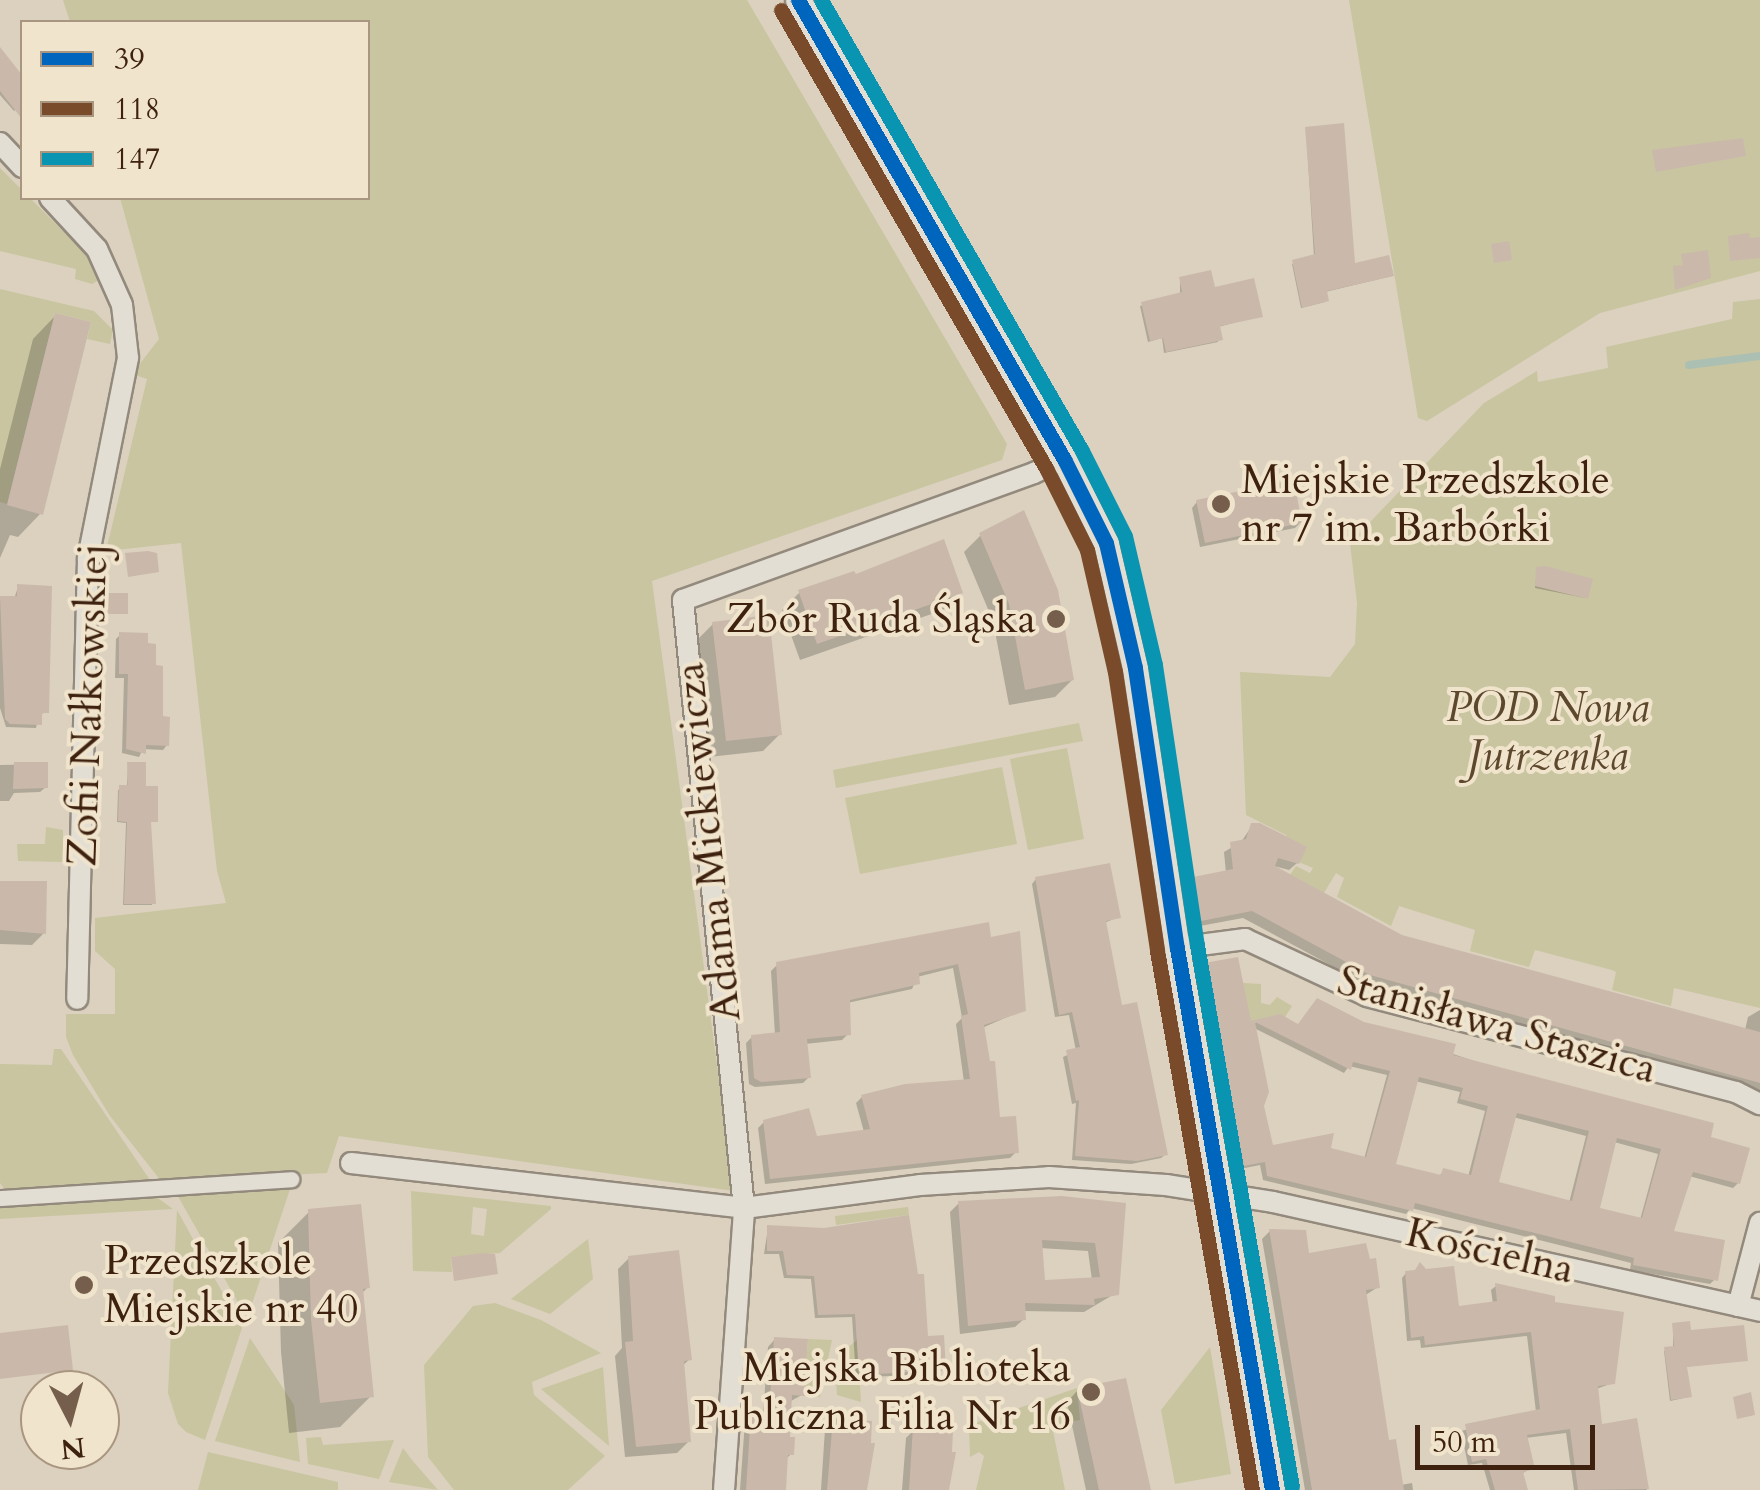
<!DOCTYPE html>
<meta charset="utf-8">
<style>
body{margin:0}
#map{position:relative;width:1760px;height:1490px;overflow:hidden;background:#dbd1be;font-family:Cardo,serif}
div>[style]{position:absolute}
.green>*{inset:0;background:#c9c5a0}
.shadow>*{inset:0;background:#0003}
.stream>*{height:8px;margin:-4px;padding:0 4px;transform-origin:4px;border-radius:4px;background:#abc0b2}
.building>*{inset:0;background:#cab9ab}
.roads{filter:drop-shadow(2px 0 #938a7d) drop-shadow(-2px 0 #938a7d) drop-shadow(0 2px #938a7d) drop-shadow(0 -2px #938a7d)}
.pedestrian>*{height:15px;margin:-7.5px;padding:0 7.5px;transform-origin:7.5px;border-radius:7.5px;background:#e3ded4}
.minor>*{height:20px;margin:-10px;padding:0 10px;transform-origin:10px;border-radius:10px;background:#e3ded4}
.tertiary>*{height:25px;margin:-12.5px;padding:0 12.5px;transform-origin:12.5px;border-radius:12.5px;background:#e3ded4}
.bus-1>*{height:15px;margin:-7.5px;padding:0 7.5px;transform-origin:7.5px;border-radius:7.5px;background:#0065bd}
.bus-2>*{height:15px;margin:-7.5px;padding:0 7.5px;transform-origin:7.5px;border-radius:7.5px;background:#7a4b2a}
.bus-3>*{height:15px;margin:-7.5px;padding:0 7.5px;transform-origin:7.5px;border-radius:7.5px;background:#0995b1}
.dots>*{width:28px;height:28px;translate:-50% -50%;box-sizing:border-box;border:5px solid #f0e4cc;border-radius:50%}
span{translate:-50% -50%;white-space:nowrap;text-align:center;line-height:1.15;-webkit-text-stroke:8px #f0e4cc;paint-order:stroke}
.poi-label{font-size:42px;color:#3e210f}
.left{translate:0 -50%;text-align:left}
.right{translate:-100% -50%;text-align:right}
.street-label{font-size:42px;color:#3e210f}
.park-label{font-size:42px;color:#5d482d;font-style:italic}
.legend{position:absolute;left:20px;top:20px;width:350px;height:180px;box-sizing:border-box;background:#f0e4cc;border:2px solid #a99680;margin:0;padding:12px 18px;list-style:none;font-size:30px;color:#3e210f}
.legend li{display:flex;align-items:center;gap:20px;height:50px}
.legend b{width:50px;border:2px solid #a99680}
.north{position:absolute;left:20px;top:1370px;width:100px;height:100px;box-sizing:border-box;background:#f0e4cc;border:2px solid #a99680;border-radius:50%;rotate:174deg;font-size:28px;font-weight:700;line-height:40px;text-align:center;color:#3e210f}
.north::after{content:'';display:block;margin:auto;width:35px;height:45px;background:#755f4c;clip-path:polygon(50% 0,100% 100%,50% 72%,0 100%)}
.scale{position:absolute;left:1415px;top:1425px;width:180px;height:45px;box-sizing:border-box;border:5px solid #3e210f;border-top:0;padding-left:12px;font-size:30px;line-height:35px;white-space:nowrap;color:#3e210f;-webkit-text-stroke:8px #f0e4cc;paint-order:stroke}
</style>
<div id="map">
<div class="green">
<i style="clip-path:polygon(63px 0,747px 0,1007px 444px,1002px 460px,652px 581px,734px 1191px,339px 1136px,327px 1173px,161px 1181px,110px 1116px,73px 1055px,66px 1037px,66px 1014px,115px 1014px,115px 969px,95px 951px,95px 918px,226px 903px,217px 871px,181px 543px,106px 551px,147px 379px,132px 374px,159px 339px,120px 198px,368px 198px,368px 22px,70px 22px)"></i>
<i style="clip-path:polygon(1349px 0,1760px 0,1760px 271px,1600px 313px,1427px 421px,1418px 418px)"></i>
<i style="clip-path:polygon(0 168px,22px 190px,22px 198px,30px 198px,97px 265px,104px 277px,92px 284px,75px 279px,76px 269px,0 251px)"></i>
<i style="clip-path:polygon(0 289px,94px 311px,113px 330px,110px 344px,87px 339px,91px 322px,55px 313px,7px 504px,0 502px)"></i>
<i style="clip-path:polygon(1760px 299px,1760px 1008px,1674px 988px,1671px 1006px,1612px 990px,1616px 972px,1612px 970px,1535px 950px,1529px 967px,1470px 951px,1475px 930px,1399px 906px,1391px 926px,1337px 897px,1344px 878px,1336px 873px,1324px 893px,1290px 875px,1296px 866px,1310px 873px,1313px 868px,1289px 858px,1286px 835px,1246px 815px,1240px 672px,1330px 677px,1355px 644px,1357px 603px,1350px 543px,1484px 403px,1537px 371px,1538px 382px,1608px 368px,1606px 347px,1732px 319px,1733px 302px)"></i>
<i style="clip-path:polygon(1079px 723px,1083px 741px,836px 788px,833px 770px)"></i>
<i style="clip-path:polygon(1067px 748px,1084px 839px,1028px 850px,1010px 759px)"></i>
<i style="clip-path:polygon(1002px 767px,1017px 844px,860px 874px,845px 798px)"></i>
<i style="clip-path:polygon(46px 827px,63px 830px,63px 862px,18px 861px,17px 844px,45px 844px)"></i>
<i style="clip-path:polygon(1243px 983px,1261px 984px,1261px 1003px,1270px 1005px,1277px 997px,1292px 1006px,1285px 1017px,1229px 1024px)"></i>
<i style="clip-path:polygon(54px 1049px,61px 1049px,152px 1183px,8px 1194px,0 1183px,0 1064px,52px 1065px)"></i>
<i style="clip-path:polygon(280px 1185px,290px 1189px,249px 1313px,244px 1313px,175px 1191px)"></i>
<i style="clip-path:polygon(evenodd,411px 1191px,551px 1206px,551px 1209px,500px 1253px,451px 1257px,452px 1272px,413px 1271px,411px 1191px,473px 1207px,487px 1209px,484px 1236px,471px 1234px,473px 1207px)"></i>
<i style="clip-path:polygon(151px 1193px,173px 1209px,0 1219px,0 1203px)"></i>
<i style="clip-path:polygon(908px 1207px,909px 1215px,836px 1225px,835px 1216px)"></i>
<i style="clip-path:polygon(177px 1210px,242px 1328px,205px 1440px,186px 1432px,178px 1424px,168px 1393px)"></i>
<i style="clip-path:polygon(588px 1239px,593px 1279px,550px 1314px,511px 1299px)"></i>
<i style="clip-path:polygon(495px 1303px,541px 1320px,601px 1353px,532px 1382px,534px 1395px,605px 1456px,568px 1490px,454px 1490px,428px 1457px,424px 1365px,473px 1306px)"></i>
<i style="clip-path:polygon(250px 1338px,294px 1405px,300px 1462px,215px 1441px)"></i>
<i style="clip-path:polygon(808px 1339px,832px 1340px,820px 1397px,804px 1396px)"></i>
<i style="clip-path:polygon(857px 1340px,861px 1402px,837px 1395px,836px 1377px,841px 1353px)"></i>
<i style="clip-path:polygon(1210px 1347px,1231px 1474px,1175px 1484px,1161px 1410px)"></i>
<i style="clip-path:polygon(603px 1367px,609px 1446px,541px 1389px)"></i>
<i style="clip-path:polygon(1077px 1388px,1080px 1420px,1052px 1426px,1065px 1490px,976px 1490px,984px 1456px,979px 1452px,970px 1457px,969px 1425px)"></i>
<i style="clip-path:polygon(321px 1437px,323px 1445px,394px 1440px,379px 1479px,308px 1464px,306px 1438px)"></i>
<i style="clip-path:polygon(403px 1448px,412px 1460px,438px 1490px,389px 1482px)"></i>
<i style="clip-path:polygon(208px 1452px,338px 1482px,338px 1490px,198px 1490px)"></i>
</div>
<div class="shadow">
<i style="clip-path:polygon(9px 63px,22px 79px,22px 104px,14px 111px,0 95px,0 70px)"></i>
<i style="clip-path:polygon(1306px 129px,1353px 266px,1392px 276px,1325px 292px,1325px 302px,1301px 308px,1292px 264px,1314px 257px)"></i>
<i style="clip-path:polygon(1180px 279px,1213px 290px,1260px 316px,1218px 327px,1218px 342px,1164px 353px,1162px 338px,1148px 342px,1140px 306px,1180px 294px)"></i>
<i style="clip-path:polygon(56px 315px,41px 513px,18px 537px,10px 535px,0 558px,0 469px,33px 339px)"></i>
<i style="clip-path:polygon(1197px 502px,1300px 523px,1295px 528px,1200px 547px,1192px 508px)"></i>
<i style="clip-path:polygon(981px 535px,1072px 680px,1055px 697px,1009px 705px,993px 621px,964px 552px)"></i>
<i style="clip-path:polygon(1537px 570px,1585px 598px,1535px 588px)"></i>
<i style="clip-path:polygon(18px 587px,46px 712px,39px 715px,36px 728px,6px 727px,0 708px,0 599px,14px 599px)"></i>
<i style="clip-path:polygon(799px 593px,960px 593px,943px 610px,800px 660px,782px 610px)"></i>
<i style="clip-path:polygon(713px 624px,780px 734px,763px 751px,709px 757px,696px 641px)"></i>
<i style="clip-path:polygon(120px 635px,160px 719px,167px 745px,163px 750px,143px 749px,139px 757px,122px 753px,124px 678px,115px 678px,116px 639px)"></i>
<i style="clip-path:polygon(45px 764px,46px 787px,40px 792px,14px 793px,9px 801px,0 801px,0 765px)"></i>
<i style="clip-path:polygon(128px 764px,144px 788px,155px 821px,148px 823px,152px 905px,123px 905px,126px 823px,117px 822px,118px 790px,127px 788px)"></i>
<i style="clip-path:polygon(1252px 826px,1297px 863px,1289px 870px,1274px 866px,1401px 937px,1745px 1030px,1748px 1017px,1760px 1010px,1760px 1092px,1362px 982px,1243px 918px,1189px 928px,1182px 888px,1190px 881px,1226px 873px,1224px 852px,1241px 842px)"></i>
<i style="clip-path:polygon(1036px 879px,1119px 917px,1104px 923px,1120px 1008px,1166px 1154px,1161px 1158px,1131px 1164px,1072px 1160px,1076px 1103px,1072px 1104px,1063px 1057px,1076px 1051px,1069px 1015px,1055px 1017px,1032px 884px)"></i>
<i style="clip-path:polygon(0 883px,44px 933px,32px 945px,0 944px)"></i>
<i style="clip-path:polygon(989px 940px,1023px 1010px,982px 1028px,997px 1120px,1016px 1152px,1010px 1158px,765px 1184px,758px 1128px,764px 1122px,815px 1138px,864px 1132px,856px 1103px,862px 1097px,964px 1082px,956px 1024px,962px 1018px,953px 968px,917px 977px,912px 989px,847px 1003px,848px 1034px,842px 1040px,805px 1044px,809px 1077px,803px 1083px,755px 1087px,749px 1084px,746px 1043px,752px 1037px,775px 1035px,771px 971px,777px 965px)"></i>
<i style="clip-path:polygon(evenodd,1205px 966px,1249px 1024px,1280px 1017px,1297px 1027px,1363px 1024px,1708px 1139px,1738px 1183px,1733px 1188px,1689px 1176px,1671px 1233px,1715px 1279px,1710px 1284px,1630px 1270px,1631px 1263px,1411px 1208px,1406px 1214px,1263px 1180px,1260px 1165px,1240px 1169px,1200px 970px,1205px 966px,1254px 1028px,1344px 1073px,1349px 1066px,1387px 1075px,1364px 1159px,1327px 1150px,1272px 1148px,1261px 1106px,1254px 1028px,1205px 966px,1415px 1081px,1460px 1092px,1457px 1103px,1485px 1111px,1468px 1177px,1444px 1171px,1438px 1177px,1393px 1166px,1415px 1081px,1205px 966px,1513px 1117px,1586px 1136px,1569px 1203px,1496px 1184px,1513px 1117px,1205px 966px,1614px 1142px,1658px 1154px,1640px 1220px,1597px 1210px,1614px 1142px)"></i>
<i style="clip-path:polygon(evenodd,959px 1203px,1124px 1205px,1116px 1293px,1084px 1312px,1023px 1311px,1024px 1319px,1015px 1327px,960px 1334px,950px 1212px,959px 1203px,1040px 1248px,1088px 1251px,1092px 1280px,1043px 1283px,1040px 1248px)"></i>
<i style="clip-path:polygon(310px 1211px,368px 1287px,361px 1294px,371px 1396px,340px 1427px,289px 1433px,281px 1352px,278px 1243px)"></i>
<i style="clip-path:polygon(768px 1228px,926px 1338px,943px 1369px,939px 1373px,856px 1378px,852px 1317px,815px 1318px,811px 1279px,784px 1278px,779px 1254px,764px 1254px)"></i>
<i style="clip-path:polygon(1270px 1231px,1307px 1256px,1378px 1287px,1364px 1296px,1387px 1443px,1401px 1485px,1412px 1483px,1413px 1490px,1305px 1490px,1262px 1239px)"></i>
<i style="clip-path:polygon(629px 1258px,690px 1359px,682px 1366px,689px 1441px,677px 1453px,625px 1457px,615px 1356px,622px 1348px,618px 1269px)"></i>
<i style="clip-path:polygon(1406px 1273px,1457px 1309px,1493px 1304px,1491px 1290px,1496px 1286px,1553px 1304px,1613px 1383px,1596px 1389px,1600px 1427px,1635px 1421px,1647px 1490px,1574px 1490px,1566px 1433px,1525px 1438px,1532px 1468px,1521px 1474px,1525px 1490px,1490px 1490px,1482px 1463px,1468px 1465px,1461px 1431px,1536px 1412px,1527px 1336px,1421px 1348px,1420px 1340px,1407px 1341px,1402px 1278px)"></i>
<i style="clip-path:polygon(1673px 1325px,1688px 1333px,1745px 1360px,1685px 1367px,1689px 1397px,1670px 1401px,1664px 1351px,1673px 1349px)"></i>
<i style="clip-path:polygon(775px 1339px,802px 1395px,789px 1402px,787px 1439px,791px 1454px,785px 1460px,783px 1490px,740px 1490px,745px 1421px,752px 1414px,763px 1415px,768px 1347px)"></i>
<i style="clip-path:polygon(1078px 1390px,1146px 1490px,1086px 1490px,1067px 1402px)"></i>
<i style="clip-path:polygon(834px 1421px,865px 1490px,821px 1490px,825px 1429px)"></i>
<i style="clip-path:polygon(914px 1430px,948px 1490px,902px 1490px,906px 1438px)"></i>
</div>
<div class="stream">
<i style="left:1689px;top:365px;width:72px;rotate:-7.2deg"></i>
</div>
<div class="building">
<i style="clip-path:polygon(0 47px,22px 75px,22px 119px,0 91px)"></i>
<i style="clip-path:polygon(1344px 123px,1355px 263px,1389px 255px,1394px 276px,1327px 291px,1329px 301px,1302px 308px,1292px 260px,1315px 254px,1305px 127px)"></i>
<i style="clip-path:polygon(1743px 138px,1746px 156px,1656px 172px,1652px 150px)"></i>
<i style="clip-path:polygon(1749px 233px,1750px 238px,1760px 237px,1760px 258px,1730px 261px,1728px 236px)"></i>
<i style="clip-path:polygon(1509px 241px,1512px 260px,1494px 263px,1491px 244px)"></i>
<i style="clip-path:polygon(1708px 250px,1711px 278px,1675px 290px,1673px 266px,1683px 265px,1681px 254px)"></i>
<i style="clip-path:polygon(1211px 270px,1215px 287px,1254px 278px,1263px 317px,1220px 326px,1223px 340px,1166px 352px,1163px 338px,1150px 341px,1141px 302px,1182px 292px,1179px 277px)"></i>
<i style="clip-path:polygon(55px 313px,91px 322px,43px 515px,7px 505px)"></i>
<i style="clip-path:polygon(1294px 480px,1302px 523px,1205px 543px,1196px 500px)"></i>
<i style="clip-path:polygon(1024px 510px,1058px 590px,1074px 680px,1025px 690px,1009px 604px,979px 533px)"></i>
<i style="clip-path:polygon(944px 539px,963px 593px,817px 644px,798px 590px,854px 571px,856px 574px)"></i>
<i style="clip-path:polygon(148px 551px,157px 553px,159px 572px,128px 577px,125px 553px)"></i>
<i style="clip-path:polygon(1546px 566px,1593px 579px,1588px 599px,1535px 586px,1536px 567px)"></i>
<i style="clip-path:polygon(17px 584px,52px 586px,49px 713px,42px 713px,42px 725px,10px 724px,5px 719px,0 596px,17px 596px)"></i>
<i style="clip-path:polygon(107px 593px,128px 593px,128px 614px,107px 614px)"></i>
<i style="clip-path:polygon(769px 615px,782px 735px,726px 741px,712px 622px)"></i>
<i style="clip-path:polygon(119px 632px,148px 633px,148px 643px,156px 644px,156px 665px,163px 666px,163px 716px,170px 717px,169px 746px,146px 745px,146px 754px,126px 749px,128px 674px,119px 674px)"></i>
<i style="clip-path:polygon(14px 762px,48px 762px,48px 788px,13px 789px)"></i>
<i style="clip-path:polygon(127px 762px,146px 762px,146px 786px,158px 786px,158px 822px,151px 822px,156px 904px,124px 904px,127px 822px,118px 821px,119px 785px,128px 785px)"></i>
<i style="clip-path:polygon(1251px 823px,1260px 823px,1307px 847px,1299px 864px,1278px 858px,1275px 866px,1402px 935px,1760px 1032px,1760px 1083px,1370px 975px,1252px 911px,1196px 922px,1188px 878px,1233px 869px,1230px 842px,1246px 839px)"></i>
<i style="clip-path:polygon(1110px 863px,1121px 918px,1106px 921px,1122px 1005px,1137px 1002px,1168px 1155px,1137px 1161px,1075px 1156px,1079px 1100px,1076px 1101px,1066px 1050px,1080px 1047px,1072px 1012px,1059px 1015px,1035px 877px)"></i>
<i style="clip-path:polygon(0 881px,47px 881px,46px 934px,0 930px)"></i>
<i style="clip-path:polygon(989px 922px,991px 937px,1020px 931px,1026px 1011px,984px 1025px,990px 1061px,995px 1061px,1000px 1117px,1016px 1116px,1019px 1153px,770px 1179px,763px 1120px,809px 1108px,817px 1136px,870px 1129px,861px 1095px,905px 1084px,970px 1079px,961px 1016px,968px 1014px,958px 964px,919px 973px,920px 984px,850px 1000px,851px 1035px,807px 1039px,811px 1078px,761px 1082px,754px 1078px,751px 1035px,780px 1032px,776px 962px)"></i>
<i style="clip-path:polygon(evenodd,1238px 957px,1251px 1021px,1280px 1014px,1298px 1024px,1317px 998px,1364px 1022px,1456px 1044px,1453px 1055px,1714px 1123px,1711px 1137px,1750px 1148px,1740px 1184px,1693px 1172px,1674px 1231px,1725px 1240px,1718px 1281px,1633px 1265px,1634px 1258px,1415px 1203px,1413px 1211px,1267px 1176px,1265px 1162px,1244px 1166px,1204px 963px,1238px 957px,1255px 1022px,1351px 1070px,1353px 1062px,1390px 1071px,1366px 1157px,1331px 1148px,1334px 1133px,1273px 1145px,1264px 1106px,1269px 1092px,1255px 1022px,1238px 957px,1419px 1077px,1463px 1088px,1460px 1099px,1488px 1106px,1471px 1175px,1443px 1168px,1441px 1175px,1396px 1164px,1419px 1077px,1238px 957px,1517px 1113px,1589px 1131px,1572px 1201px,1499px 1182px,1517px 1113px,1238px 957px,1617px 1138px,1661px 1149px,1642px 1218px,1600px 1208px,1617px 1138px)"></i>
<i style="clip-path:polygon(evenodd,1062px 1196px,1126px 1203px,1119px 1295px,1094px 1299px,1095px 1305px,1025px 1303px,1026px 1320px,968px 1326px,958px 1201px,1062px 1196px,1042px 1240px,1095px 1243px,1100px 1277px,1045px 1280px,1042px 1240px)"></i>
<i style="clip-path:polygon(361px 1204px,370px 1288px,363px 1289px,374px 1397px,320px 1403px,311px 1319px,308px 1209px)"></i>
<i style="clip-path:polygon(909px 1215px,918px 1274px,924px 1274px,928px 1336px,944px 1335px,946px 1370px,859px 1375px,855px 1314px,818px 1315px,814px 1276px,787px 1275px,783px 1251px,767px 1251px,767px 1225px,824px 1228px)"></i>
<i style="clip-path:polygon(1269px 1229px,1306px 1230px,1309px 1253px,1366px 1243px,1370px 1259px,1376px 1258px,1380px 1288px,1366px 1290px,1389px 1440px,1396px 1439px,1404px 1490px,1312px 1490px)"></i>
<i style="clip-path:polygon(679px 1250px,692px 1360px,684px 1361px,691px 1442px,636px 1447px,625px 1342px,633px 1341px,628px 1256px)"></i>
<i style="clip-path:polygon(483px 1253px,495px 1254px,498px 1274px,454px 1281px,451px 1257px)"></i>
<i style="clip-path:polygon(1420px 1262px,1426px 1269px,1454px 1266px,1459px 1306px,1497px 1301px,1495px 1283px,1555px 1296px,1555px 1302px,1624px 1312px,1615px 1384px,1598px 1386px,1602px 1424px,1637px 1418px,1649px 1489px,1578px 1490px,1570px 1429px,1527px 1435px,1535px 1469px,1523px 1472px,1528px 1490px,1495px 1490px,1486px 1459px,1472px 1462px,1465px 1424px,1540px 1409px,1531px 1332px,1425px 1345px,1424px 1336px,1411px 1338px,1405px 1271px,1415px 1270px)"></i>
<i style="clip-path:polygon(1690px 1321px,1691px 1330px,1744px 1325px,1748px 1361px,1687px 1367px,1692px 1397px,1671px 1400px,1664px 1347px,1674px 1346px,1672px 1323px)"></i>
<i style="clip-path:polygon(68px 1325px,73px 1370px,0 1379px,0 1333px)"></i>
<i style="clip-path:polygon(774px 1337px,808px 1339px,804px 1396px,792px 1395px,790px 1437px,795px 1437px,794px 1455px,788px 1455px,786px 1490px,746px 1490px,751px 1411px,769px 1413px)"></i>
<i style="clip-path:polygon(1126px 1378px,1151px 1490px,1099px 1490px,1077px 1388px)"></i>
<i style="clip-path:polygon(1751px 1392px,1755px 1415px,1737px 1419px,1733px 1397px)"></i>
<i style="clip-path:polygon(833px 1418px,872px 1421px,871px 1443px,875px 1443px,867px 1490px,827px 1490px)"></i>
<i style="clip-path:polygon(913px 1427px,953px 1431px,952px 1452px,956px 1452px,949px 1490px,909px 1490px)"></i>
</div>
<div class="roads">
<div class="pedestrian">
<i style="left:0;top:1198px;width:292px;rotate:-3.7deg"></i>
</div>
<div class="minor">
<i style="left:0;top:143px;width:33px;rotate:47deg"></i>
<i style="left:50px;top:198px;width:69px;rotate:47.3deg"></i>
<i style="left:97px;top:249px;width:61px;rotate:65.9deg"></i>
<i style="left:122px;top:305px;width:53px;rotate:83.5deg"></i>
<i style="left:128px;top:358px;width:205px;rotate:101.3deg"></i>
<i style="left:88px;top:559px;width:440px;rotate:91.4deg"></i>
<i style="left:1177px;top:948px;width:69px;rotate:-7.5deg"></i>
<i style="left:1245px;top:939px;width:135px;rotate:25deg"></i>
<i style="left:1367px;top:996px;width:381px;rotate:14.6deg"></i>
<i style="left:1736px;top:1092px;width:27px;rotate:27deg"></i>
<i style="left:351px;top:1163px;width:396px;rotate:6.5deg"></i>
<i style="left:744px;top:1208px;width:177px;rotate:-7.4deg"></i>
<i style="left:920px;top:1185px;width:129px;rotate:-3.5deg"></i>
<i style="left:1049px;top:1177px;width:117px;rotate:3.9deg"></i>
<i style="left:1166px;top:1185px;width:108px;rotate:9deg"></i>
<i style="left:1273px;top:1202px;width:499px;rotate:12.6deg"></i>
<i style="left:1738px;top:1306px;width:86px;rotate:-75.2deg"></i>
<i style="left:724px;top:1490px;width:283px;rotate:-85.9deg"></i>
<i style="left:744px;top:1208px;width:611px;rotate:-95.73deg"></i>
<i style="left:683px;top:600px;width:373px;rotate:-19.9deg"></i>
<i style="left:1034px;top:473px;width:33px;rotate:-25deg"></i>
</div>
<div class="tertiary">
<i style="left:798px;top:0;width:531px;rotate:59.91deg"></i>
<i style="left:1064px;top:459px;width:94px;rotate:63.4deg"></i>
<i style="left:1106px;top:543px;width:128px;rotate:76.9deg"></i>
<i style="left:1135px;top:668px;width:283px;rotate:81.5deg"></i>
<i style="left:1177px;top:948px;width:550px;rotate:80.06deg"></i>
</div>
</div>
<div class="bus-1">
<i style="left:798px;top:0;width:531px;rotate:59.91deg"></i>
<i style="left:1064px;top:459px;width:94px;rotate:63.4deg"></i>
<i style="left:1106px;top:543px;width:128px;rotate:76.9deg"></i>
<i style="left:1135px;top:668px;width:283px;rotate:81.5deg"></i>
<i style="left:1177px;top:948px;width:550px;rotate:80.06deg"></i>
</div>
<div class="bus-2">
<i style="left:781px;top:10px;width:529px;rotate:59.95deg"></i>
<i style="left:1046px;top:468px;width:92px;rotate:63.4deg"></i>
<i style="left:1087px;top:550px;width:125px;rotate:77.1deg"></i>
<i style="left:1115px;top:672px;width:282px;rotate:81.4deg"></i>
<i style="left:1157px;top:951px;width:547px;rotate:80deg"></i>
</div>
<div class="bus-3">
<i style="left:821px;top:0;width:519px;rotate:59.93deg"></i>
<i style="left:1081px;top:449px;width:97px;rotate:63.2deg"></i>
<i style="left:1125px;top:536px;width:132px;rotate:76.9deg"></i>
<i style="left:1155px;top:665px;width:283px;rotate:81.5deg"></i>
<i style="left:1197px;top:945px;width:550px;rotate:80.06deg"></i>
</div>
<div class="dots">
<i style="left:1221px;top:504px;background:#755f4c"></i>
<i style="left:1056px;top:619px;background:#755f4c"></i>
<i style="left:84px;top:1285px;background:#755f4c"></i>
<i style="left:1091px;top:1392px;background:#755f4c"></i>
</div>
<div class="poi-label">
<span class="left" style="left:1241px;top:504px">Miejskie Przedszkole<br>nr 7 im. Barbórki</span>
<span class="right" style="left:1036px;top:619px">Zbór Ruda Śląska</span>
<span class="left" style="left:104px;top:1285px">Przedszkole<br>Miejskie nr 40</span>
<span class="right" style="left:1071px;top:1392px">Miejska Biblioteka<br>Publiczna Filia Nr 16</span>
</div>
<div class="street-label">
<span style="left:88px;top:705px;rotate:-88deg">Zofii Nałkowskiej</span>
<span style="left:708px;top:842px;rotate:-96deg">Adama Mickiewicza</span>
<span style="left:1497px;top:1025px;rotate:16deg">Stanisława Staszica</span>
<span style="left:1490px;top:1251px;rotate:13deg">Kościelna</span>
</div>
<div class="park-label">
<span style="left:1548px;top:732px">POD Nowa<br>Jutrzenka</span>
</div>
<ul class="legend">
<li><b style="height:12px;background:#0065bd"></b>39</li>
<li><b style="height:12px;background:#7a4b2a"></b>118</li>
<li><b style="height:12px;background:#0995b1"></b>147</li>
</ul>
<div class="north">N</div>
<div class="scale">50 m</div>
</div>
